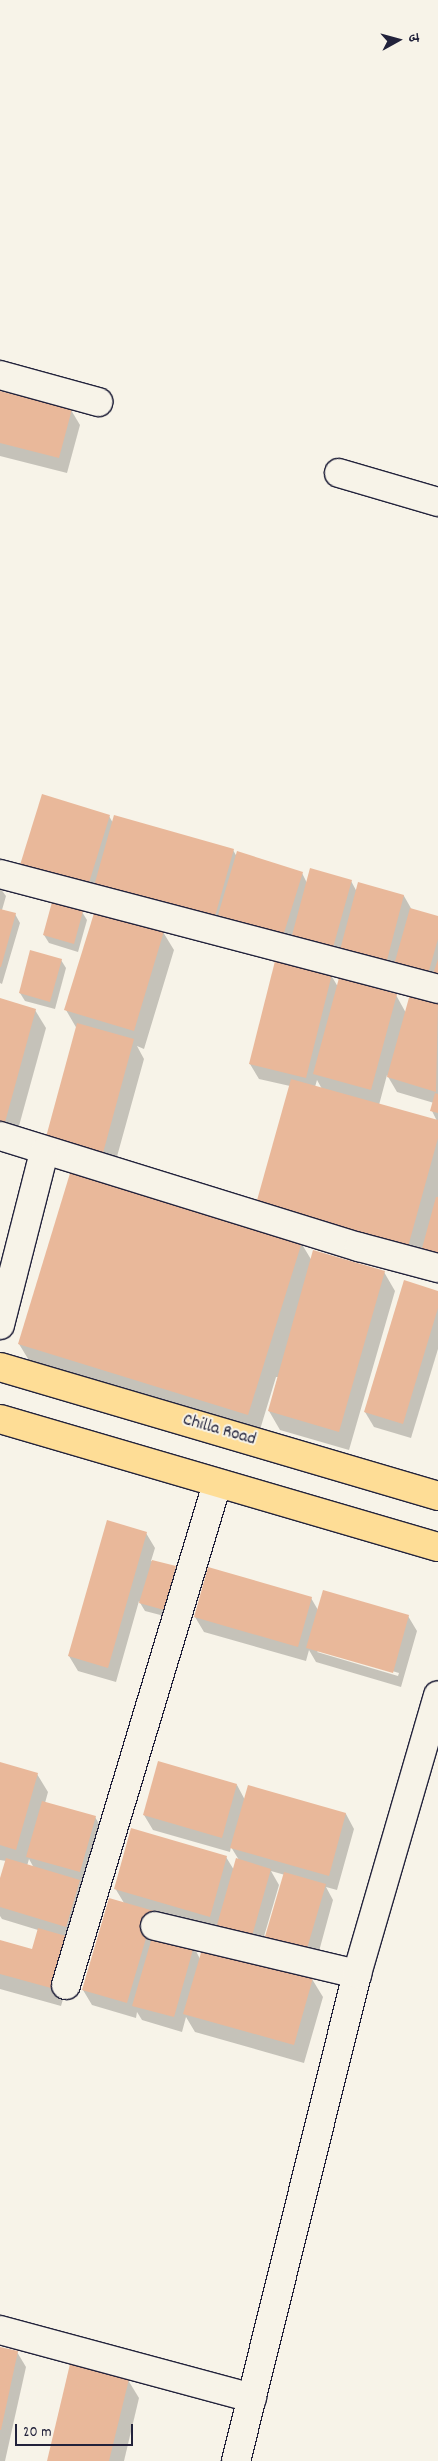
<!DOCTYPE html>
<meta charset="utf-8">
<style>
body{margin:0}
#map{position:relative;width:438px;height:2461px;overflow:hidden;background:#f7f3e8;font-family:Dekko,"Playpen Sans Deva",sans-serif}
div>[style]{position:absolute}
.shadow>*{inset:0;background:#0003}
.building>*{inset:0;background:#e9b89a}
.roads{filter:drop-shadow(1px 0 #22223b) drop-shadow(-1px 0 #22223b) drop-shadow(0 1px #22223b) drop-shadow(0 -1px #22223b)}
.minor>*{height:28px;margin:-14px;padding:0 14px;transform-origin:14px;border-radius:14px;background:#f7f3e8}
.major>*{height:28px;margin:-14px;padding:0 14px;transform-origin:14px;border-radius:14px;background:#fedd96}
span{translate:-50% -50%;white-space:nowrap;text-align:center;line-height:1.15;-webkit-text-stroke:4px #f7f3e8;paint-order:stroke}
.street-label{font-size:18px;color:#22223b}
.north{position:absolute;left:373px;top:15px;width:50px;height:50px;-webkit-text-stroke:4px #f7f3e8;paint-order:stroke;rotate:83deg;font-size:14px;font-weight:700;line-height:20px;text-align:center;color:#22223b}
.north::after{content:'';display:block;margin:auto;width:18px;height:22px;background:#22223b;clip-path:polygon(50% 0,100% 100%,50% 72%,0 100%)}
.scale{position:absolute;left:15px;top:2424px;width:118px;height:22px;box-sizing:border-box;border:2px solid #22223b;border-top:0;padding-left:6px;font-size:15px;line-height:18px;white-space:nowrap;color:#22223b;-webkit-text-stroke:4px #f7f3e8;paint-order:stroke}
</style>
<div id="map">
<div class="shadow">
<i style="clip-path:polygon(0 393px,71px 410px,80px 425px,67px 473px,0 456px)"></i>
<i style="clip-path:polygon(109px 816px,113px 823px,233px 850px,237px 857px,302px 873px,307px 883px,351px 881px,357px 892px,359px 884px,404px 896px,412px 910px,438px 917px,438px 982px,30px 879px)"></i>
<i style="clip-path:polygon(0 888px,6px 896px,2px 910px,15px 914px,20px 923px,2px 984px,0 983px)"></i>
<i style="clip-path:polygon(82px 912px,87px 920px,78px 952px,49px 943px,44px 935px)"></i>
<i style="clip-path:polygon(163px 932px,174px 950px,144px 1049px,137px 1046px,144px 1059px,113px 1171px,58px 1155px,77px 1029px,66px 1010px)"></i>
<i style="clip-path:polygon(61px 960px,66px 968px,55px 1009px,25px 1001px,20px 993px)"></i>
<i style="clip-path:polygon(evenodd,331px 975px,338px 987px,396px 995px,406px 1013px,411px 995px,438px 1003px,438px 1268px,300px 1241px,312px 1261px,384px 1272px,395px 1291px,349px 1450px,280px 1430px,269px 1411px,278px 1377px,276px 1377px,259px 1433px,137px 1396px,135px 1392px,119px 1387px,118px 1389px,30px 1362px,19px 1344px,268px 1233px,290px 1086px,259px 1079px,250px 1064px,331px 975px,387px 1075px,397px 1092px,434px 1103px,432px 1111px,437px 1121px,379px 1105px,387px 1075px,331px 975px,317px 1080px,322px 1089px,315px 1087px,317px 1080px)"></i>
<i style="clip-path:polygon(0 1000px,35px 1010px,46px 1028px,14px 1144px,0 1140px)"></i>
<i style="clip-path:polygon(438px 1292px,438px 1349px,411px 1438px,374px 1427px,365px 1412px)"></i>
<i style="clip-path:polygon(146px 1533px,155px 1548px,151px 1561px,175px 1567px,180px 1575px,168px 1617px,145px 1611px,139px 1601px,116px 1682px,78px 1671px,69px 1656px)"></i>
<i style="clip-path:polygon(evenodd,311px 1598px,318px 1610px,408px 1616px,417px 1631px,401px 1687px,316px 1662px,309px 1650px,306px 1661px,204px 1632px,195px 1617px,311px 1598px,319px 1650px,399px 1673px,398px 1676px,317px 1652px,319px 1650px)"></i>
<i style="clip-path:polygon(evenodd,0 1763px,37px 1774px,48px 1792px,45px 1803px,95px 1817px,104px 1832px,88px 1886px,81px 1884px,87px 1896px,76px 1956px,61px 2006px,0 1989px,0 1941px,33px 1951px,38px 1930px,2px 1919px,0 1916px,0 1882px,6px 1861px,0 1860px,0 1763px,29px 1859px,34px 1868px,27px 1866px,29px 1859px)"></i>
<i style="clip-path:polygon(237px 1785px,245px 1800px,346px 1814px,354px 1829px,337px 1890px,326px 1887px,333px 1900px,315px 1966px,274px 1955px,285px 1875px,271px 1871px,279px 1885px,260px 1950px,227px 1940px,219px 1927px,218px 1931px,153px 1912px,162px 1927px,194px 1947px,200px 1959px,312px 1979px,323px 1997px,304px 2063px,195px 2032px,186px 2017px,182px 2032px,142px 2020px,137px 2012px,136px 2018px,92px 2005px,83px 1990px,124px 1903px,115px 1888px,226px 1857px,234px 1870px,239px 1860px,231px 1847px,230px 1852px,153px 1830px,144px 1815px)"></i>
<i style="clip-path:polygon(0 2348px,17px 2352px,26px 2367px,5px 2461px,0 2461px)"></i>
<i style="clip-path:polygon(128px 2380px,139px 2398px,124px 2461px,49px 2461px)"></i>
</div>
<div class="building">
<i style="clip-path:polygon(0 391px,72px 409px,59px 458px,0 443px)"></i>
<i style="clip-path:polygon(42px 794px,110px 815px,88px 886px,20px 865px)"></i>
<i style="clip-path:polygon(114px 815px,234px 849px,214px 920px,94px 886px)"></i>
<i style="clip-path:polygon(237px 851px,303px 872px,283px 936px,218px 915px)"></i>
<i style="clip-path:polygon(310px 868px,352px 880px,332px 951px,291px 939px)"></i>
<i style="clip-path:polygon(358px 882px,404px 895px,386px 964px,340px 950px)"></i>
<i style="clip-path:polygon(52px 902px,83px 911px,74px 944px,43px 935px)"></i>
<i style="clip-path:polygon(410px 908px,438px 916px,438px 939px,428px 974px,394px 965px)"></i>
<i style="clip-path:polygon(0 909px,16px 913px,1px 967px,0 967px)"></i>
<i style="clip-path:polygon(95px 910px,164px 931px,134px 1031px,64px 1010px)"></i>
<i style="clip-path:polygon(30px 950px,62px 959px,50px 1002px,19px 993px)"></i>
<i style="clip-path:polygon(438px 959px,438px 975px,433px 974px)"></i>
<i style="clip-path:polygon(275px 961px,332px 974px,306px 1078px,249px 1064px)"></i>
<i style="clip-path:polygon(339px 978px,397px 994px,371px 1090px,313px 1074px)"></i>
<i style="clip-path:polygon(410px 994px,438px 1002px,436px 1092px,387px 1077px)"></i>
<i style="clip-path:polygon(0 998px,36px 1009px,4px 1126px,0 1125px)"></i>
<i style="clip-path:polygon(77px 1023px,134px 1039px,103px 1153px,46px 1137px)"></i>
<i style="clip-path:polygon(291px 1079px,438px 1120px,438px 1138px,406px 1254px,254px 1211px)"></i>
<i style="clip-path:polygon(435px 1093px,438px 1094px,438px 1113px,430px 1111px)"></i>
<i style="clip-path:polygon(71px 1170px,302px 1242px,248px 1415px,18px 1344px)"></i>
<i style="clip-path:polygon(436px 1197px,438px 1197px,438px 1256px,421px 1252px)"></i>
<i style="clip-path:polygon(313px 1250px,385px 1271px,339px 1432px,268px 1411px)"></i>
<i style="clip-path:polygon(404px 1280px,438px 1291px,438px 1308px,403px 1424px,364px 1412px)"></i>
<i style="clip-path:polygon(107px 1520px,147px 1532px,108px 1668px,68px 1656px)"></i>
<i style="clip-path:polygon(152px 1560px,176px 1566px,164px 1610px,139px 1603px)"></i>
<i style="clip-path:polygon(208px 1567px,312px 1597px,298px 1647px,194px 1617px)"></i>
<i style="clip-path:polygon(323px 1590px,409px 1615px,393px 1673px,306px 1648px)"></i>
<i style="clip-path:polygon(158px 1761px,237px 1784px,222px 1838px,143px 1815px)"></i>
<i style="clip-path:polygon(0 1762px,38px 1773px,16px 1850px,0 1845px)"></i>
<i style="clip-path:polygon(248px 1785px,346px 1813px,329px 1876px,230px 1848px)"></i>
<i style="clip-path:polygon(42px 1801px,96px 1816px,80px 1872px,26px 1857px)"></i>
<i style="clip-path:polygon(131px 1828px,227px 1856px,210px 1917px,114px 1889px)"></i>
<i style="clip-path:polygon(6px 1858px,80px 1880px,66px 1927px,0 1907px,0 1878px)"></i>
<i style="clip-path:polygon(236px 1858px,271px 1869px,252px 1936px,217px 1925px)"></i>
<i style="clip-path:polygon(284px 1872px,326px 1884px,306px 1952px,264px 1940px)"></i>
<i style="clip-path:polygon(109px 1898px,154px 1911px,127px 2003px,82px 1990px)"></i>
<i style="clip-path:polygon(38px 1928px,66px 1936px,51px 1988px,0 1974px,0 1940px,32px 1949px)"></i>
<i style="clip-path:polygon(153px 1934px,194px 1946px,174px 2017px,132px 2006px)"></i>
<i style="clip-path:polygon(203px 1946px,313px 1978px,294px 2045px,183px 2014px)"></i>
<i style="clip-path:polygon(0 2347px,18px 2351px,1px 2430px,0 2430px)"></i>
<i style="clip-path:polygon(70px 2364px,129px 2379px,109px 2461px,47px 2461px)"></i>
</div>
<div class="roads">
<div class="minor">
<i style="left:0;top:375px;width:102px;rotate:15.4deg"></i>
<i style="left:339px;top:473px;width:103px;rotate:16.3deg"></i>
<i style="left:0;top:874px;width:453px;rotate:14.7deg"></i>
<i style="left:0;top:1136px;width:376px;rotate:17.2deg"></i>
<i style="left:359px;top:1247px;width:82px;rotate:14.9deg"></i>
<i style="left:0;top:1325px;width:179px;rotate:-75.7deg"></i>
<i style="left:155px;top:1926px;width:208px;rotate:13.4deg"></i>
<i style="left:66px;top:1985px;width:523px;rotate:-73.23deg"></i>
<i style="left:0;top:2330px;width:261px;rotate:15.1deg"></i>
<i style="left:236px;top:2461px;width:502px;rotate:-76.05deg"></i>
<i style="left:357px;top:1974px;width:290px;rotate:-73.8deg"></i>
</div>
<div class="major">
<i style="left:0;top:1367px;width:457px;rotate:16.4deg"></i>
<i style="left:0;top:1419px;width:456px;rotate:16.3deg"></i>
</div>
</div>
<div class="street-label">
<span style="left:219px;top:1431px;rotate:16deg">Chilla Road</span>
</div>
<div class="north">उ</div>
<div class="scale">20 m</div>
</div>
